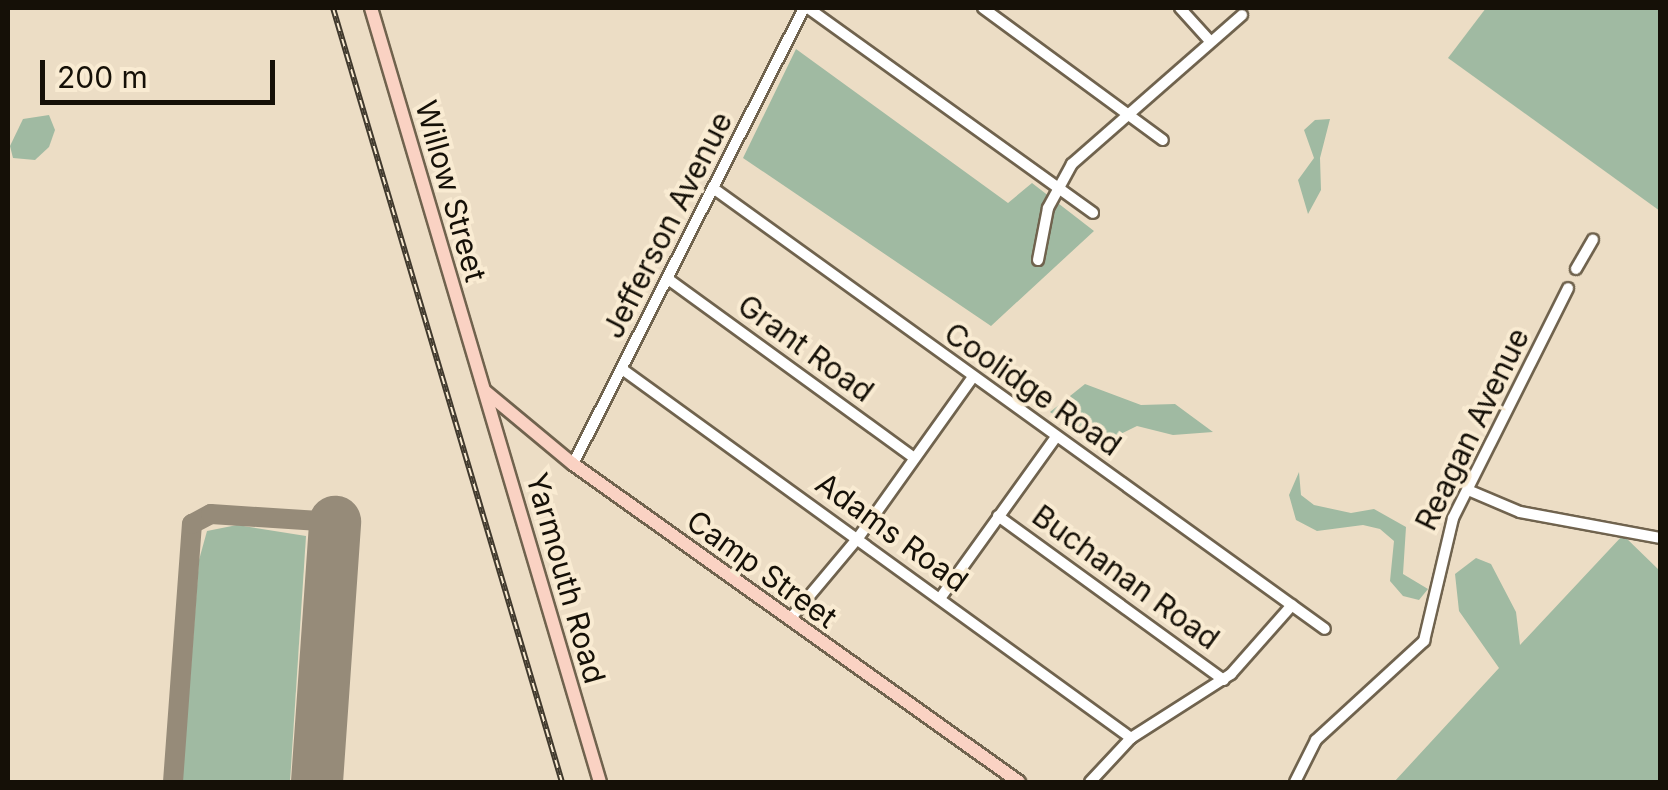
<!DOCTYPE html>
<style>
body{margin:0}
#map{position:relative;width:1668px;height:790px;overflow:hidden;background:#ecddc5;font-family:Inter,sans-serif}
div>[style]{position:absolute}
.green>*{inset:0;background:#a0baa2}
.taxiway>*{height:20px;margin:-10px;padding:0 10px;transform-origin:10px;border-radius:10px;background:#968b79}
.runway>*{height:52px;margin:-26px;padding:0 26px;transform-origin:26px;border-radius:26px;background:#968b79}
.roads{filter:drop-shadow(2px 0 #70634e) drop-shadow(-2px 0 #70634e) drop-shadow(0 2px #70634e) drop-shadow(0 -2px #70634e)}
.minor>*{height:10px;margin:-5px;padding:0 5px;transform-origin:5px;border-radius:5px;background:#fff}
.major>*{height:12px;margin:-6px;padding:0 6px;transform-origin:6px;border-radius:6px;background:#fad2c3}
.rail>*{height:6px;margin-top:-3px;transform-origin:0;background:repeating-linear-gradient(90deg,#f9ebd2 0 8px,#40392d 0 16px);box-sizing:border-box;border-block:2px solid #40392d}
span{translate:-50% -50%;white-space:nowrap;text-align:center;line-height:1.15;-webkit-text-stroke:8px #f9ebd2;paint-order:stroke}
.street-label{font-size:30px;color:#151007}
.frame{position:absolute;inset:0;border:10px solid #151007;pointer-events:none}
.scale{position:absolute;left:40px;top:60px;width:235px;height:45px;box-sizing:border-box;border:5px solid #151007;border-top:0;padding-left:12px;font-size:30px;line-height:35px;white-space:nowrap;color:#151007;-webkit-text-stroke:8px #f9ebd2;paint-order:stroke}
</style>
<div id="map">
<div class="green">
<i style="clip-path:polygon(1486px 8px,1660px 8px,1660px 211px,1448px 58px)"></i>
<i style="clip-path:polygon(796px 49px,1008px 203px,1032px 183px,1094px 231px,991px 326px,743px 158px)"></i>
<i style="clip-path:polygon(49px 115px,55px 130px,49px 147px,35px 160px,13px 158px,10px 146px,23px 119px)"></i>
<i style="clip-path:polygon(1330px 119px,1320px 158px,1321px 190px,1308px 214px,1298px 180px,1314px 158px,1304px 130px,1315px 120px)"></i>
<i style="clip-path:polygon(1085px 384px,1141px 405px,1175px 404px,1213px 432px,1173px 435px,1137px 426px,1098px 445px,1050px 412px)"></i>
<i style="clip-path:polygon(1299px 472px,1301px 495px,1314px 505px,1351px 513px,1374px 509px,1406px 527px,1403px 574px,1428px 589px,1419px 600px,1403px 596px,1390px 581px,1394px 541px,1380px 529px,1363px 525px,1317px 531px,1296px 520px,1289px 495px)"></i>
<i style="clip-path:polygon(237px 525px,306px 536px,290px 782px,182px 782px,199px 560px,207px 531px)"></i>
<i style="clip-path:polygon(1623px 535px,1660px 571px,1660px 782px,1394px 782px,1499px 668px,1459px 611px,1455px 574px,1476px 558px,1491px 564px,1516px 612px,1520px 645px)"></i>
</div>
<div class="taxiway">
<i style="left:173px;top:782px;width:259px;rotate:-85.8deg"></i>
<i style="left:192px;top:524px;width:21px;rotate:-28deg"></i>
<i style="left:211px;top:514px;width:124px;rotate:3.7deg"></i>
</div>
<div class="runway">
<i style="left:317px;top:782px;width:261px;rotate:-86deg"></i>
</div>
<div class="roads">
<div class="minor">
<i style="left:808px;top:8px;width:351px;rotate:35.7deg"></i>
<i style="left:983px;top:8px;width:223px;rotate:36.3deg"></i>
<i style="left:1180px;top:8px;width:45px;rotate:47.7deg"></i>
<i style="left:713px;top:188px;width:754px;rotate:35.78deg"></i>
<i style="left:1038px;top:260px;width:53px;rotate:-79.1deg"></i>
<i style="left:1048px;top:208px;width:50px;rotate:-61.4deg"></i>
<i style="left:1072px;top:164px;width:226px;rotate:-41.2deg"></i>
<i style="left:1576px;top:269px;width:34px;rotate:-60deg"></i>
<i style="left:668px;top:279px;width:304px;rotate:36deg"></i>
<i style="left:622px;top:369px;width:629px;rotate:35.94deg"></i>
<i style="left:573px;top:464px;width:511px;rotate:-63.13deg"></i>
<i style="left:1468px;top:490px;width:56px;rotate:22.9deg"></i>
<i style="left:1520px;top:512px;width:142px;rotate:10.5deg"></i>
<i style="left:998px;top:516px;width:279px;rotate:36deg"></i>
<i style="left:941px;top:597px;width:197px;rotate:-54.3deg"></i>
<i style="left:790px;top:619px;width:106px;rotate:-50deg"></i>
<i style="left:858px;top:538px;width:198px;rotate:-54.5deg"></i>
<i style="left:1090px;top:782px;width:60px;rotate:-47deg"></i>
<i style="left:1131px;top:738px;width:119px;rotate:-32.6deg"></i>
<i style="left:1231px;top:674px;width:92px;rotate:-48.5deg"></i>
<i style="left:1295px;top:782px;width:47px;rotate:-63.4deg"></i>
<i style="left:1316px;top:740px;width:147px;rotate:-42.5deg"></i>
<i style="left:1424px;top:641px;width:126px;rotate:-76.7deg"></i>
<i style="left:1453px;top:518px;width:257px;rotate:-63.4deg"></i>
</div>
<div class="major">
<i style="left:371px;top:8px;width:807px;rotate:73.52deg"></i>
<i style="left:485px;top:391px;width:114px;rotate:39.7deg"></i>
<i style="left:573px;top:464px;width:548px;rotate:35.49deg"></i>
</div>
</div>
<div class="rail">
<i style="left:333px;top:8px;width:807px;rotate:73.52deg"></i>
</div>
<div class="street-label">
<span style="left:451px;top:191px;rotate:74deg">Willow Street</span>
<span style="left:667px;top:225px;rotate:-63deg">Jefferson Avenue</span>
<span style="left:806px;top:348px;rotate:36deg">Grant Road</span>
<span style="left:1033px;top:389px;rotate:35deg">Coolidge Road</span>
<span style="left:1472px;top:429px;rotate:-64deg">Reagan Avenue</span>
<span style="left:892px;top:532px;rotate:36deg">Adams Road</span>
<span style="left:762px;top:569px;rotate:36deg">Camp Street</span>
<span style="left:1126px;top:577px;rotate:36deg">Buchanan Road</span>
<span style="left:566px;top:578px;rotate:74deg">Yarmouth Road</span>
</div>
<div class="frame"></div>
<div class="scale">200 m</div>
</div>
